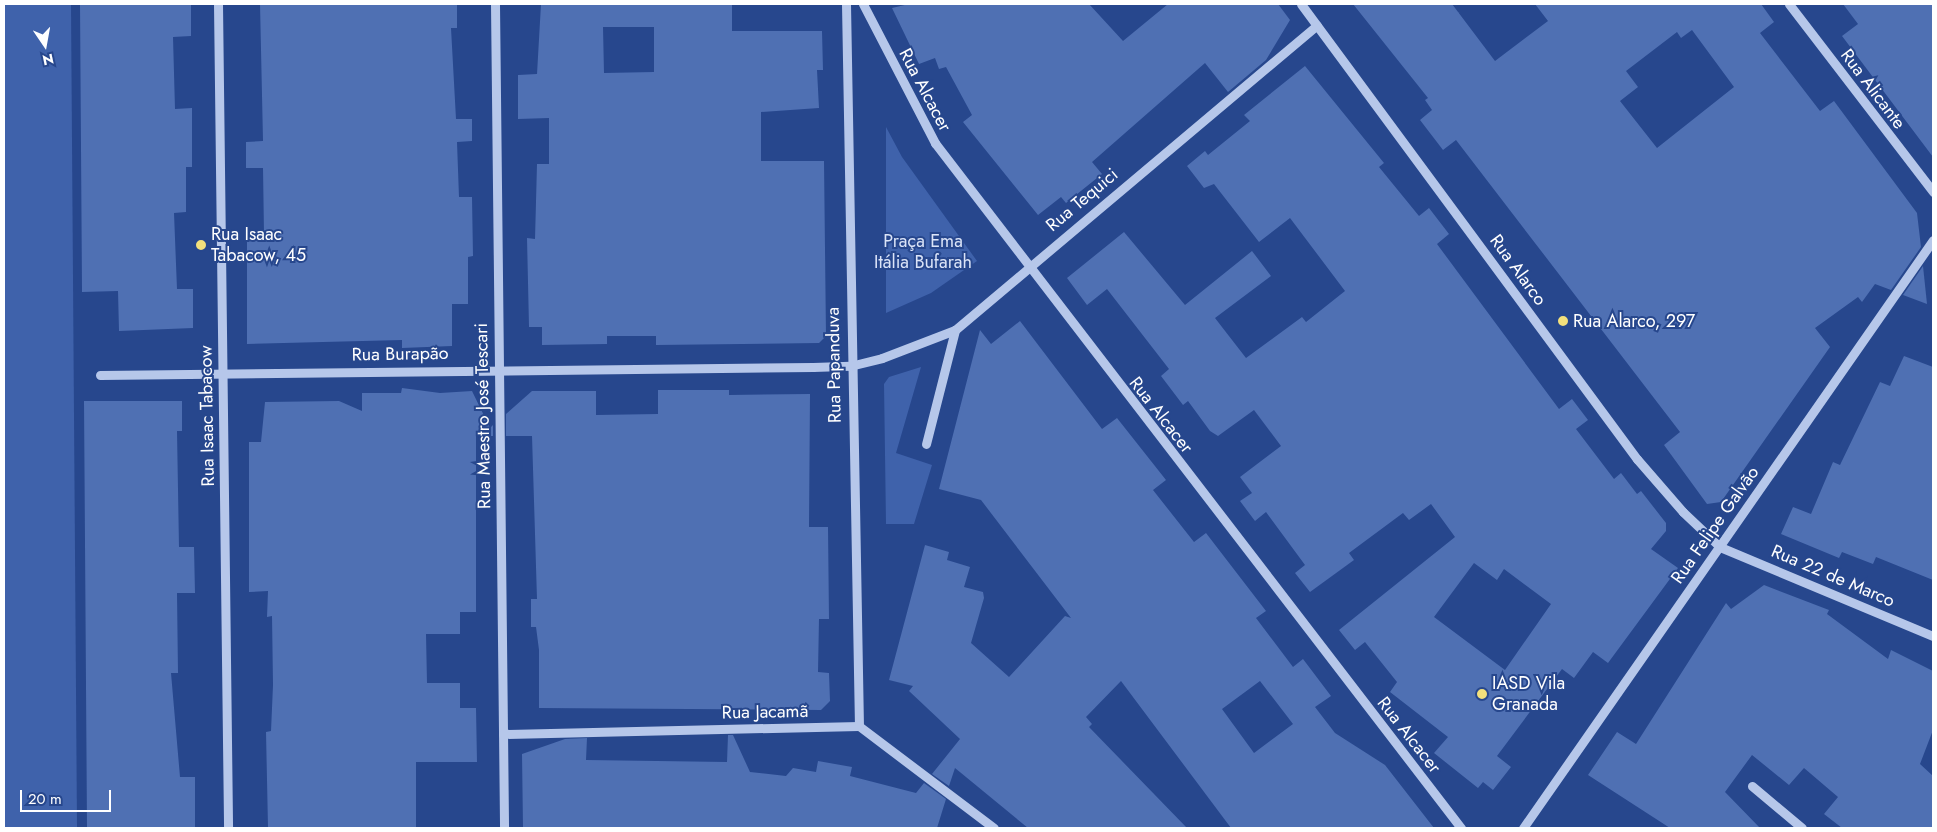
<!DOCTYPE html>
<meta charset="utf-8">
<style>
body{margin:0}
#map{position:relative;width:1937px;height:832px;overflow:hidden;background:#27478d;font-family:Jost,sans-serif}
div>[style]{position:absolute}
.green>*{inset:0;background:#3f62ab}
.building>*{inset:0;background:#4f70b3}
.minor>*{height:9px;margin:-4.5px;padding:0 4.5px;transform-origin:4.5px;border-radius:4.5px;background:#b6c7ea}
.dots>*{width:14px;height:14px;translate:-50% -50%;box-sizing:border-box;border:2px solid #27478d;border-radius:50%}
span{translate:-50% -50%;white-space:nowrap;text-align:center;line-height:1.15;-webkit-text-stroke:4px #27478d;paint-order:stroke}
.street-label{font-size:18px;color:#fff}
.poi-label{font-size:18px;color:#fff}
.left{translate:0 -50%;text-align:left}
.park-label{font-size:18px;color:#dbe4f8}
.frame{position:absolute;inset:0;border:5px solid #fff;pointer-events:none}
.north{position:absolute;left:20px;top:20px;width:50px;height:50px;-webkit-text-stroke:4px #27478d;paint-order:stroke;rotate:168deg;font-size:14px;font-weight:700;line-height:20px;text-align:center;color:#fff}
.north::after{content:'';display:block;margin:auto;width:18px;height:22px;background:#fff;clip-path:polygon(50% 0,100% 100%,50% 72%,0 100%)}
.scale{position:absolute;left:20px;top:790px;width:91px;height:22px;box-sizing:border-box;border:2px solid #fff;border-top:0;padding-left:6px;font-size:15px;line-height:18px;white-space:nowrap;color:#fff;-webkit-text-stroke:4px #27478d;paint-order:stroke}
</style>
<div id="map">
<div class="green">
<i style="clip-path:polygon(4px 4px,71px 4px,77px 828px,4px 828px)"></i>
<i style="clip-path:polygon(886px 127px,902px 157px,977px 261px,931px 293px,886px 313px)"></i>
<i style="clip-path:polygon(921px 367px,896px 453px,932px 465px,914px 524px,886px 524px,884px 384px,889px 377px)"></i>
</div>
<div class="building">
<i style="clip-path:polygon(80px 4px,191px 4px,191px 36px,173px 37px,175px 109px,192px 108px,192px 167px,186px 167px,186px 212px,174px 213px,177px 289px,193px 289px,193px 328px,119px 331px,118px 291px,82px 292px)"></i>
<i style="clip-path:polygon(260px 4px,457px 4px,457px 28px,451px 28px,456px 119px,472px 119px,472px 141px,457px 142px,459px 197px,472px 197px,473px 256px,468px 257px,468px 304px,452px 304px,452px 346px,402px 348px,402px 340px,247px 344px,247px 235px,264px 235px,263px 168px,246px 168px,246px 142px,263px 141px)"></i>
<i style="clip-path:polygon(evenodd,541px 4px,732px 4px,732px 31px,822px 31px,823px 70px,817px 70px,819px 108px,761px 112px,761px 161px,824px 161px,826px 336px,819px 343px,656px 345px,656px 336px,607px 336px,607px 344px,542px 345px,542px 327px,529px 327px,527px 238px,535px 239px,537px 164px,549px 164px,549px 118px,518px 119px,518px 75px,537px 74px,541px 4px,603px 27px,654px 27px,654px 72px,604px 73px,603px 27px)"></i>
<i style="clip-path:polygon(909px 4px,1089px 4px,1123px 41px,1168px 4px,1278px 4px,1290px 20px,1266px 60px,1228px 92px,1205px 63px,1092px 162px,1102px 174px,1066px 203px,1061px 197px,1038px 215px,963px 122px,972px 115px,946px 67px,939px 69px,935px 58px,919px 64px,892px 8px)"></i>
<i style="clip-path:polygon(evenodd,1353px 4px,1452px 4px,1495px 61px,1548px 21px,1535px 4px,1761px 4px,1774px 22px,1760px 33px,1820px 111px,1834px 101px,1917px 213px,1921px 247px,1891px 290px,1875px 284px,1862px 302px,1858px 297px,1815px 328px,1830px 347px,1721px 502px,1707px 504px,1664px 445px,1680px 432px,1456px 140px,1443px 150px,1420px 120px,1432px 110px,1425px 100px,1428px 98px,1353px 4px,1692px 30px,1734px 87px,1657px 148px,1620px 101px,1638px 87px,1626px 71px,1677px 32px,1681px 38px,1692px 30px)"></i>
<i style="clip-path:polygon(1843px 4px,1933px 4px,1933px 157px,1842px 36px,1858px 24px)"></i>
<i style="clip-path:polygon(evenodd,1305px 66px,1384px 163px,1379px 167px,1419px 216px,1429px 208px,1449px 234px,1437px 244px,1559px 409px,1572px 399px,1588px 420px,1576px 429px,1614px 479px,1621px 473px,1637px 494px,1641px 491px,1666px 523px,1666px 531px,1651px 549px,1678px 568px,1608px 663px,1593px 652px,1574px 678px,1562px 669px,1497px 756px,1511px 767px,1493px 790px,1483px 782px,1478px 788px,1434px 753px,1448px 737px,1390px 692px,1397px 682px,1365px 642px,1355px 650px,1339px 630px,1455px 537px,1431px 504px,1409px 520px,1403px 513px,1349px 553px,1354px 560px,1310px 592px,1295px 573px,1305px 565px,1266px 512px,1255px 521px,1240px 501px,1252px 493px,1240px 477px,1281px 446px,1254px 410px,1218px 436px,1210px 431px,1188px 401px,1183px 405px,1161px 376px,1169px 369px,1107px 289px,1087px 305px,1067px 278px,1124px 232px,1185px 305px,1252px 251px,1271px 276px,1215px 318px,1246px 358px,1302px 317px,1306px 322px,1345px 291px,1290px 218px,1259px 242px,1214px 184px,1204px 188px,1187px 166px,1205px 151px,1208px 155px,1250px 121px,1244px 115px,1305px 66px,1474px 563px,1497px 580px,1504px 569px,1551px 604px,1505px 670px,1434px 617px,1474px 563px)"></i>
<i style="clip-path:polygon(1923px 266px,1927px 304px,1903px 295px)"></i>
<i style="clip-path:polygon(evenodd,1020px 321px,1102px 429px,1117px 418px,1166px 480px,1153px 490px,1194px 542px,1206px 533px,1266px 611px,1256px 618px,1293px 667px,1303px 659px,1331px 696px,1315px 707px,1335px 733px,1385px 765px,1434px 828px,1231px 828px,1121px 681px,1086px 717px,1092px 724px,1089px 727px,1187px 828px,1028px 828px,955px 768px,949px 786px,932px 774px,960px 739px,909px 691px,913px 686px,889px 680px,925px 545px,949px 552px,947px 560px,970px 567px,964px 587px,983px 592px,984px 598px,971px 643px,1009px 677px,1065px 616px,1071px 618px,981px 500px,939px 489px,980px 330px,991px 344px,1020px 321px,1260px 681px,1293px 724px,1254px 753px,1222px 709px,1260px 681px)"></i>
<i style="clip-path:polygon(1904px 356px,1933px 367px,1933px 580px,1876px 557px,1873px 564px,1842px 552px,1839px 558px,1781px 534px,1793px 507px,1811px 514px,1833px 462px,1840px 465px,1880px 382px,1890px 386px)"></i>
<i style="clip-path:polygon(402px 388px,440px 393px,472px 391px,490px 428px,493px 425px,493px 436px,476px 436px,476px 612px,460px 612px,460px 634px,426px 634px,427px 683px,460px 683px,460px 708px,476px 708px,477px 762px,416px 762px,416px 828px,268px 828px,266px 732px,271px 731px,273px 685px,272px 616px,267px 617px,268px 591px,249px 592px,249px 442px,261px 442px,265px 402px,339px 401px,362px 411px,362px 393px,401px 393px)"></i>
<i style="clip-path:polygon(658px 390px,729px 390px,729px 395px,810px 394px,809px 527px,828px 527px,829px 619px,819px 619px,818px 672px,829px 673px,830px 701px,821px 710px,539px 708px,539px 650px,536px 627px,531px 627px,531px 599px,537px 599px,532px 436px,506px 436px,506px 414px,532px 391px,596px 391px,596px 415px,658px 414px)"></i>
<i style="clip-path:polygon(84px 401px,182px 401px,182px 431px,177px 431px,179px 547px,194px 547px,195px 593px,177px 593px,178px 673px,171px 673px,180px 777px,195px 777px,195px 828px,87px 828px)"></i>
<i style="clip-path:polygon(1764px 585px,1829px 610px,1827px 614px,1888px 659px,1891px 650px,1933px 671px,1933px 730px,1920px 764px,1933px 776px,1933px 828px,1842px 828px,1824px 814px,1838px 797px,1804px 768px,1789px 785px,1752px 755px,1725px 792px,1760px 828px,1670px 828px,1588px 775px,1617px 732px,1636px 744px,1726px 603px,1731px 609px)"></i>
<i style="clip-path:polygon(728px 735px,733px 735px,750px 772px,786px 776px,793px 768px,816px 772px,818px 761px,852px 767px,850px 776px,916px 793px,924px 783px,946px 799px,937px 828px,523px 828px,522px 754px,565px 739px,587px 738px,586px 760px,727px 762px)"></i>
</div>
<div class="minor">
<i style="left:218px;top:4px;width:824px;rotate:89.3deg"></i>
<i style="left:495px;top:4px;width:824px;rotate:89.37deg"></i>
<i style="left:846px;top:4px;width:722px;rotate:88.97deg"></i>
<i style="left:863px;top:4px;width:157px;rotate:62.6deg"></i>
<i style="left:935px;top:143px;width:864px;rotate:52.48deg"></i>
<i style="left:1301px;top:4px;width:566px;rotate:53.56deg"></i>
<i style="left:1637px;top:459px;width:70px;rotate:49deg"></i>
<i style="left:1683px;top:512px;width:51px;rotate:43.4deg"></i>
<i style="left:1720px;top:547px;width:231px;rotate:22.7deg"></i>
<i style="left:1789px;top:4px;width:237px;rotate:52.5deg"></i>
<i style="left:100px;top:375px;width:713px;rotate:-0.64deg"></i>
<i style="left:813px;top:367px;width:37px;rotate:-2deg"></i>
<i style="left:850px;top:366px;width:33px;rotate:-14deg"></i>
<i style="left:882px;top:358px;width:78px;rotate:-21deg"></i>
<i style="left:955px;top:330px;width:473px;rotate:-40.1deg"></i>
<i style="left:926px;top:444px;width:118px;rotate:-75.7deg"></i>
<i style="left:503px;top:734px;width:356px;rotate:-1.3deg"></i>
<i style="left:859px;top:726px;width:169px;rotate:37.1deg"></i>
<i style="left:1752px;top:786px;width:65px;rotate:40deg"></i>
<i style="left:1523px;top:828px;width:717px;rotate:-55.11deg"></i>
</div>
<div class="dots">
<i style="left:201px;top:245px;background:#f3e07c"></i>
<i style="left:1563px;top:321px;background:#f3e07c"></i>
<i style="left:1482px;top:694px;background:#f3e07c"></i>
</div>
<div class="street-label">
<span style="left:1873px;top:89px;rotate:53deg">Rua Alicante</span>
<span style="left:925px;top:90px;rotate:62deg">Rua Alcacer</span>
<span style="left:1082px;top:200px;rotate:-40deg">Rua Tequici</span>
<span style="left:1518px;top:270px;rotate:54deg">Rua Alarco</span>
<span style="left:400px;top:354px;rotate:-1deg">Rua Burapão</span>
<span style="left:834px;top:365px;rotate:-91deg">Rua Papanduva</span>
<span style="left:1161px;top:415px;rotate:52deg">Rua Alcacer</span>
<span style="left:207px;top:416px;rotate:-91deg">Rua Isaac Tabacow</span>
<span style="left:483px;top:416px;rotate:-91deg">Rua Maestro José Tescari</span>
<span style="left:1715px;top:525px;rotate:-55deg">Rua Felipe Galvão</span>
<span style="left:1833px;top:576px;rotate:23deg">Rua 22 de Marco</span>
<span style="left:765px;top:712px;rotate:-1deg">Rua Jacamã</span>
<span style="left:1409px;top:735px;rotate:52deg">Rua Alcacer</span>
</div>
<div class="poi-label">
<span class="left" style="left:211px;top:245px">Rua Isaac<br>Tabacow, 45</span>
<span class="left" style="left:1573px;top:321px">Rua Alarco, 297</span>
<span class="left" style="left:1492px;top:694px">IASD Vila<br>Granada</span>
</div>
<div class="park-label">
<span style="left:923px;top:252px">Praça Ema<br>Itália Bufarah</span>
</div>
<div class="frame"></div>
<div class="north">N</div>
<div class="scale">20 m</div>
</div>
